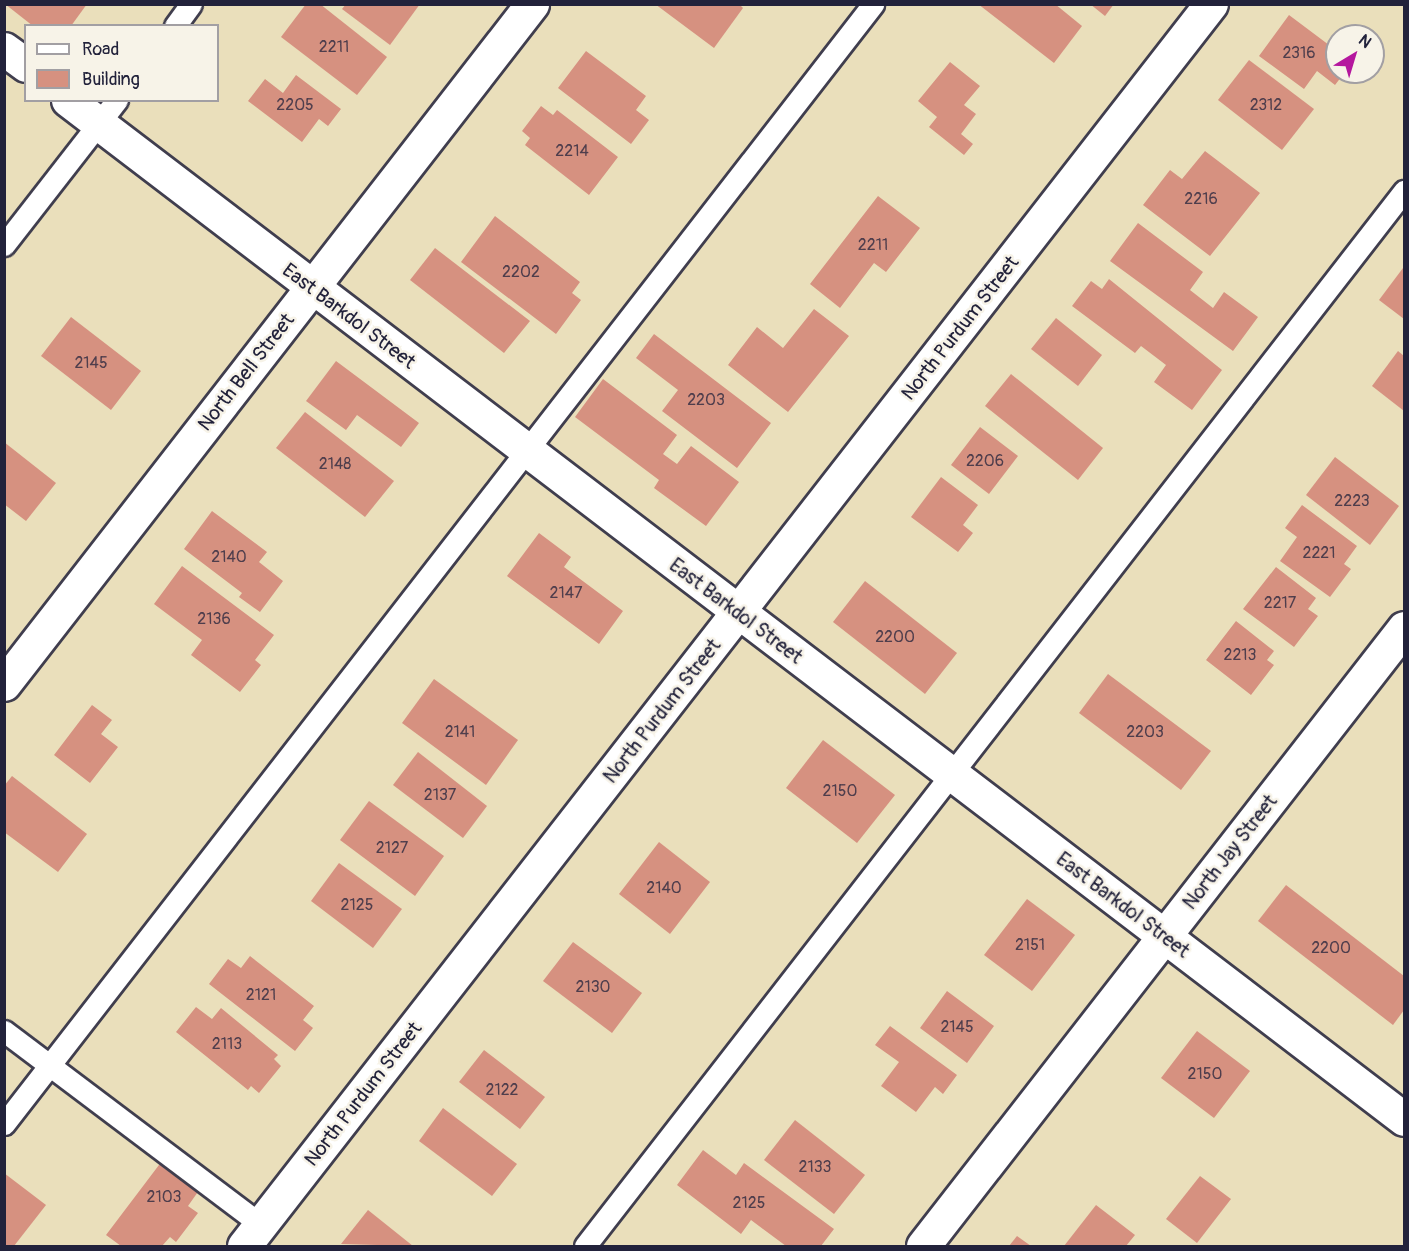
<!DOCTYPE html>
<style>
body{margin:0}
#map{position:relative;width:1409px;height:1251px;overflow:hidden;background:#eadfbb;font-family:Pangolin,sans-serif}
div>[style]{position:absolute}
.building>*{inset:0;background:#d69180}
.roads{filter:drop-shadow(2px 0 #403e4e) drop-shadow(-2px 0 #403e4e) drop-shadow(0 2px #403e4e) drop-shadow(0 -2px #403e4e)}
.lane>*{height:21px;margin:-10.5px;padding:0 10.5px;transform-origin:10.5px;border-radius:10.5px;background:#fff}
.street>*{height:33px;margin:-16.5px;padding:0 16.5px;transform-origin:16.5px;border-radius:16.5px;background:#fff}
span{translate:-50% -50%;white-space:nowrap;text-align:center;line-height:1.15;-webkit-text-stroke:5px #f7f3e8;paint-order:stroke}
.number-label{font-size:16px;color:#4f3e4c}
.number-label span{-webkit-text-stroke-width:0}
.street-label{font-size:20px;color:#22223b}
.frame{position:absolute;inset:0;border:6px solid #22223b;pointer-events:none}
.legend{position:absolute;left:24px;top:24px;width:195px;height:78px;box-sizing:border-box;background:#f7f3e8;border:2px solid #a29fa3;margin:0;padding:8px 10px;list-style:none;font-size:18px;color:#22223b}
.legend li{display:flex;align-items:center;gap:12px;height:30px}
.legend b{width:30px;border:2px solid #a29fa3}
.north{position:absolute;left:1325px;top:24px;width:60px;height:60px;box-sizing:border-box;background:#f7f3e8;border:2px solid #a29fa3;border-radius:50%;rotate:38deg;font-size:16px;font-weight:700;line-height:24px;text-align:center;color:#22223b}
.north::after{content:'';display:block;margin:auto;width:21px;height:27px;background:#b5179e;clip-path:polygon(50% 0,100% 100%,50% 72%,0 100%)}
</style>
<div id="map">
<div class="building">
<i style="clip-path:polygon(5px 4px,87px 4px,71px 26px,33px 26px)"></i>
<i style="clip-path:polygon(306px 4px,320px 4px,387px 57px,357px 95px,281px 37px)"></i>
<i style="clip-path:polygon(346px 4px,420px 4px,390px 45px,342px 9px)"></i>
<i style="clip-path:polygon(655px 4px,739px 4px,743px 8px,714px 48px)"></i>
<i style="clip-path:polygon(978px 4px,1055px 4px,1082px 26px,1054px 63px)"></i>
<i style="clip-path:polygon(1090px 4px,1114px 4px,1105px 16px)"></i>
<i style="clip-path:polygon(1289px 15px,1337px 51px,1337px 72px,1345px 72px,1335px 85px,1317px 71px,1304px 89px,1259px 56px)"></i>
<i style="clip-path:polygon(586px 51px,646px 96px,636px 110px,649px 120px,631px 144px,558px 88px)"></i>
<i style="clip-path:polygon(1249px 60px,1314px 109px,1282px 150px,1218px 100px)"></i>
<i style="clip-path:polygon(950px 62px,980px 86px,964px 105px,976px 114px,961px 134px,973px 144px,964px 155px,929px 127px,937px 117px,918px 101px)"></i>
<i style="clip-path:polygon(296px 75px,341px 109px,328px 126px,319px 119px,302px 142px,248px 101px,265px 79px,283px 93px)"></i>
<i style="clip-path:polygon(541px 106px,553px 115px,557px 110px,618px 157px,589px 195px,525px 145px,530px 138px,522px 131px)"></i>
<i style="clip-path:polygon(1205px 151px,1260px 193px,1210px 256px,1143px 205px,1170px 170px,1182px 179px)"></i>
<i style="clip-path:polygon(878px 196px,920px 228px,886px 272px,874px 263px,840px 308px,810px 284px)"></i>
<i style="clip-path:polygon(495px 216px,580px 282px,572px 293px,581px 300px,556px 334px,461px 262px)"></i>
<i style="clip-path:polygon(1138px 223px,1203px 272px,1190px 290px,1213px 308px,1224px 292px,1258px 317px,1233px 351px,1110px 261px)"></i>
<i style="clip-path:polygon(435px 248px,530px 321px,504px 353px,410px 280px)"></i>
<i style="clip-path:polygon(1403px 268px,1404px 269px,1404px 319px,1379px 300px)"></i>
<i style="clip-path:polygon(1109px 279px,1222px 370px,1192px 410px,1154px 382px,1166px 365px,1141px 346px,1135px 353px,1072px 306px,1091px 281px,1102px 289px)"></i>
<i style="clip-path:polygon(814px 309px,849px 336px,788px 412px,728px 365px,757px 327px,783px 348px)"></i>
<i style="clip-path:polygon(71px 317px,141px 371px,111px 410px,41px 356px)"></i>
<i style="clip-path:polygon(1056px 318px,1102px 355px,1078px 386px,1031px 349px)"></i>
<i style="clip-path:polygon(654px 334px,771px 423px,737px 468px,662px 411px,678px 390px,636px 358px)"></i>
<i style="clip-path:polygon(1398px 351px,1404px 356px,1404px 411px,1372px 386px)"></i>
<i style="clip-path:polygon(336px 361px,419px 423px,401px 447px,357px 415px,346px 430px,306px 401px)"></i>
<i style="clip-path:polygon(1011px 374px,1103px 448px,1078px 480px,985px 406px)"></i>
<i style="clip-path:polygon(603px 379px,677px 435px,663px 454px,677px 464px,691px 446px,739px 482px,706px 526px,654px 488px,659px 480px,575px 417px)"></i>
<i style="clip-path:polygon(305px 412px,394px 481px,365px 517px,276px 448px)"></i>
<i style="clip-path:polygon(980px 427px,1018px 456px,989px 494px,951px 465px)"></i>
<i style="clip-path:polygon(4px 442px,56px 483px,26px 521px,4px 504px)"></i>
<i style="clip-path:polygon(1335px 457px,1399px 506px,1370px 545px,1306px 495px)"></i>
<i style="clip-path:polygon(941px 477px,978px 505px,963px 525px,973px 533px,958px 552px,911px 517px)"></i>
<i style="clip-path:polygon(1302px 505px,1357px 546px,1344px 564px,1351px 569px,1330px 597px,1280px 561px,1297px 537px,1285px 528px)"></i>
<i style="clip-path:polygon(212px 511px,267px 552px,259px 562px,283px 581px,260px 612px,239px 597px,242px 593px,184px 549px)"></i>
<i style="clip-path:polygon(539px 533px,571px 557px,564px 567px,623px 611px,599px 644px,507px 576px)"></i>
<i style="clip-path:polygon(182px 566px,274px 635px,255px 660px,261px 665px,240px 692px,191px 655px,202px 640px,154px 604px)"></i>
<i style="clip-path:polygon(1276px 567px,1316px 598px,1308px 609px,1318px 616px,1294px 647px,1243px 609px)"></i>
<i style="clip-path:polygon(865px 581px,957px 653px,925px 694px,833px 622px)"></i>
<i style="clip-path:polygon(1236px 621px,1274px 651px,1267px 660px,1274px 665px,1251px 695px,1206px 660px)"></i>
<i style="clip-path:polygon(1108px 674px,1211px 751px,1181px 790px,1079px 713px)"></i>
<i style="clip-path:polygon(434px 679px,518px 740px,486px 785px,402px 723px)"></i>
<i style="clip-path:polygon(92px 705px,112px 720px,101px 734px,118px 747px,90px 783px,54px 755px)"></i>
<i style="clip-path:polygon(823px 740px,895px 795px,857px 843px,786px 788px)"></i>
<i style="clip-path:polygon(418px 752px,487px 806px,463px 838px,393px 785px)"></i>
<i style="clip-path:polygon(12px 776px,87px 834px,58px 872px,4px 832px,4px 786px)"></i>
<i style="clip-path:polygon(369px 801px,444px 856px,415px 896px,340px 840px)"></i>
<i style="clip-path:polygon(659px 842px,710px 882px,670px 934px,619px 894px)"></i>
<i style="clip-path:polygon(339px 863px,402px 909px,373px 948px,311px 901px)"></i>
<i style="clip-path:polygon(1286px 885px,1404px 976px,1404px 1010px,1393px 1025px,1258px 921px)"></i>
<i style="clip-path:polygon(1027px 899px,1075px 935px,1032px 991px,984px 955px)"></i>
<i style="clip-path:polygon(573px 942px,642px 993px,612px 1033px,543px 981px)"></i>
<i style="clip-path:polygon(250px 956px,314px 1006px,303px 1020px,313px 1028px,295px 1051px,209px 984px,228px 959px,241px 968px)"></i>
<i style="clip-path:polygon(947px 991px,994px 1026px,967px 1063px,920px 1028px)"></i>
<i style="clip-path:polygon(196px 1007px,212px 1019px,221px 1008px,278px 1055px,274px 1059px,281px 1066px,259px 1093px,251px 1086px,248px 1090px,176px 1032px)"></i>
<i style="clip-path:polygon(890px 1026px,957px 1075px,943px 1094px,935px 1087px,916px 1112px,881px 1086px,899px 1062px,875px 1045px)"></i>
<i style="clip-path:polygon(1197px 1031px,1250px 1071px,1214px 1118px,1161px 1078px)"></i>
<i style="clip-path:polygon(484px 1050px,545px 1097px,520px 1129px,459px 1082px)"></i>
<i style="clip-path:polygon(443px 1108px,517px 1164px,492px 1196px,419px 1141px)"></i>
<i style="clip-path:polygon(795px 1120px,865px 1175px,834px 1214px,764px 1160px)"></i>
<i style="clip-path:polygon(703px 1150px,736px 1175px,744px 1163px,834px 1229px,821px 1246px,786px 1246px,751px 1220px,741px 1234px,677px 1185px)"></i>
<i style="clip-path:polygon(162px 1161px,200px 1189px,188px 1206px,198px 1213px,176px 1242px,170px 1237px,162px 1246px,121px 1246px,106px 1235px)"></i>
<i style="clip-path:polygon(4px 1173px,46px 1205px,14px 1246px,4px 1246px)"></i>
<i style="clip-path:polygon(1200px 1176px,1231px 1199px,1197px 1243px,1166px 1219px)"></i>
<i style="clip-path:polygon(1096px 1205px,1135px 1235px,1126px 1246px,1064px 1246px)"></i>
<i style="clip-path:polygon(368px 1210px,413px 1246px,341px 1244px)"></i>
<i style="clip-path:polygon(1017px 1236px,1031px 1246px,1009px 1246px)"></i>
</div>
<div class="roads">
<div class="lane">
<i style="left:175px;top:26px;width:27px;rotate:-54deg"></i>
<i style="left:4px;top:245px;width:184px;rotate:-52.1deg"></i>
<i style="left:4px;top:1031px;width:322px;rotate:37deg"></i>
<i style="left:4px;top:1124px;width:1418px;rotate:-52.19deg"></i>
<i style="left:585px;top:1246px;width:1336px;rotate:-52.18deg"></i>
</div>
<div class="street">
<i style="left:4px;top:49px;width:27px;rotate:36deg"></i>
<i style="left:68px;top:100px;width:1680px;rotate:37.33deg"></i>
<i style="left:4px;top:684px;width:861px;rotate:-52.17deg"></i>
<i style="left:244px;top:1246px;width:1574px;rotate:-52.1deg"></i>
<i style="left:923px;top:1246px;width:783px;rotate:-52.11deg"></i>
</div>
</div>
<div class="number-label">
<span style="left:334px;top:47px">2211</span>
<span style="left:1299px;top:53px">2316</span>
<span style="left:295px;top:105px">2205</span>
<span style="left:1266px;top:105px">2312</span>
<span style="left:572px;top:151px">2214</span>
<span style="left:1201px;top:199px">2216</span>
<span style="left:873px;top:245px">2211</span>
<span style="left:521px;top:272px">2202</span>
<span style="left:91px;top:363px">2145</span>
<span style="left:706px;top:400px">2203</span>
<span style="left:985px;top:461px">2206</span>
<span style="left:335px;top:464px">2148</span>
<span style="left:1352px;top:501px">2223</span>
<span style="left:1319px;top:553px">2221</span>
<span style="left:229px;top:557px">2140</span>
<span style="left:566px;top:593px">2147</span>
<span style="left:1280px;top:603px">2217</span>
<span style="left:214px;top:619px">2136</span>
<span style="left:895px;top:637px">2200</span>
<span style="left:1240px;top:655px">2213</span>
<span style="left:460px;top:732px">2141</span>
<span style="left:1145px;top:732px">2203</span>
<span style="left:840px;top:791px">2150</span>
<span style="left:440px;top:795px">2137</span>
<span style="left:392px;top:848px">2127</span>
<span style="left:664px;top:888px">2140</span>
<span style="left:357px;top:905px">2125</span>
<span style="left:1030px;top:945px">2151</span>
<span style="left:1331px;top:948px">2200</span>
<span style="left:593px;top:987px">2130</span>
<span style="left:261px;top:995px">2121</span>
<span style="left:957px;top:1027px">2145</span>
<span style="left:227px;top:1044px">2113</span>
<span style="left:1205px;top:1074px">2150</span>
<span style="left:502px;top:1090px">2122</span>
<span style="left:815px;top:1167px">2133</span>
<span style="left:164px;top:1197px">2103</span>
<span style="left:749px;top:1203px">2125</span>
</div>
<div class="street-label">
<span style="left:349px;top:316px;rotate:37deg">East Barkdol Street</span>
<span style="left:960px;top:328px;rotate:-52deg">North Purdum Street</span>
<span style="left:246px;top:372px;rotate:-52deg">North Bell Street</span>
<span style="left:736px;top:611px;rotate:37deg">East Barkdol Street</span>
<span style="left:662px;top:711px;rotate:-52deg">North Purdum Street</span>
<span style="left:1230px;top:852px;rotate:-52deg">North Jay Street</span>
<span style="left:1123px;top:905px;rotate:37deg">East Barkdol Street</span>
<span style="left:363px;top:1094px;rotate:-52deg">North Purdum Street</span>
</div>
<div class="frame"></div>
<ul class="legend">
<li><b style="height:8px;background:#fff"></b>Road</li>
<li><b style="height:16px;background:#d69180"></b>Building</li>
</ul>
<div class="north">N</div>
</div>
